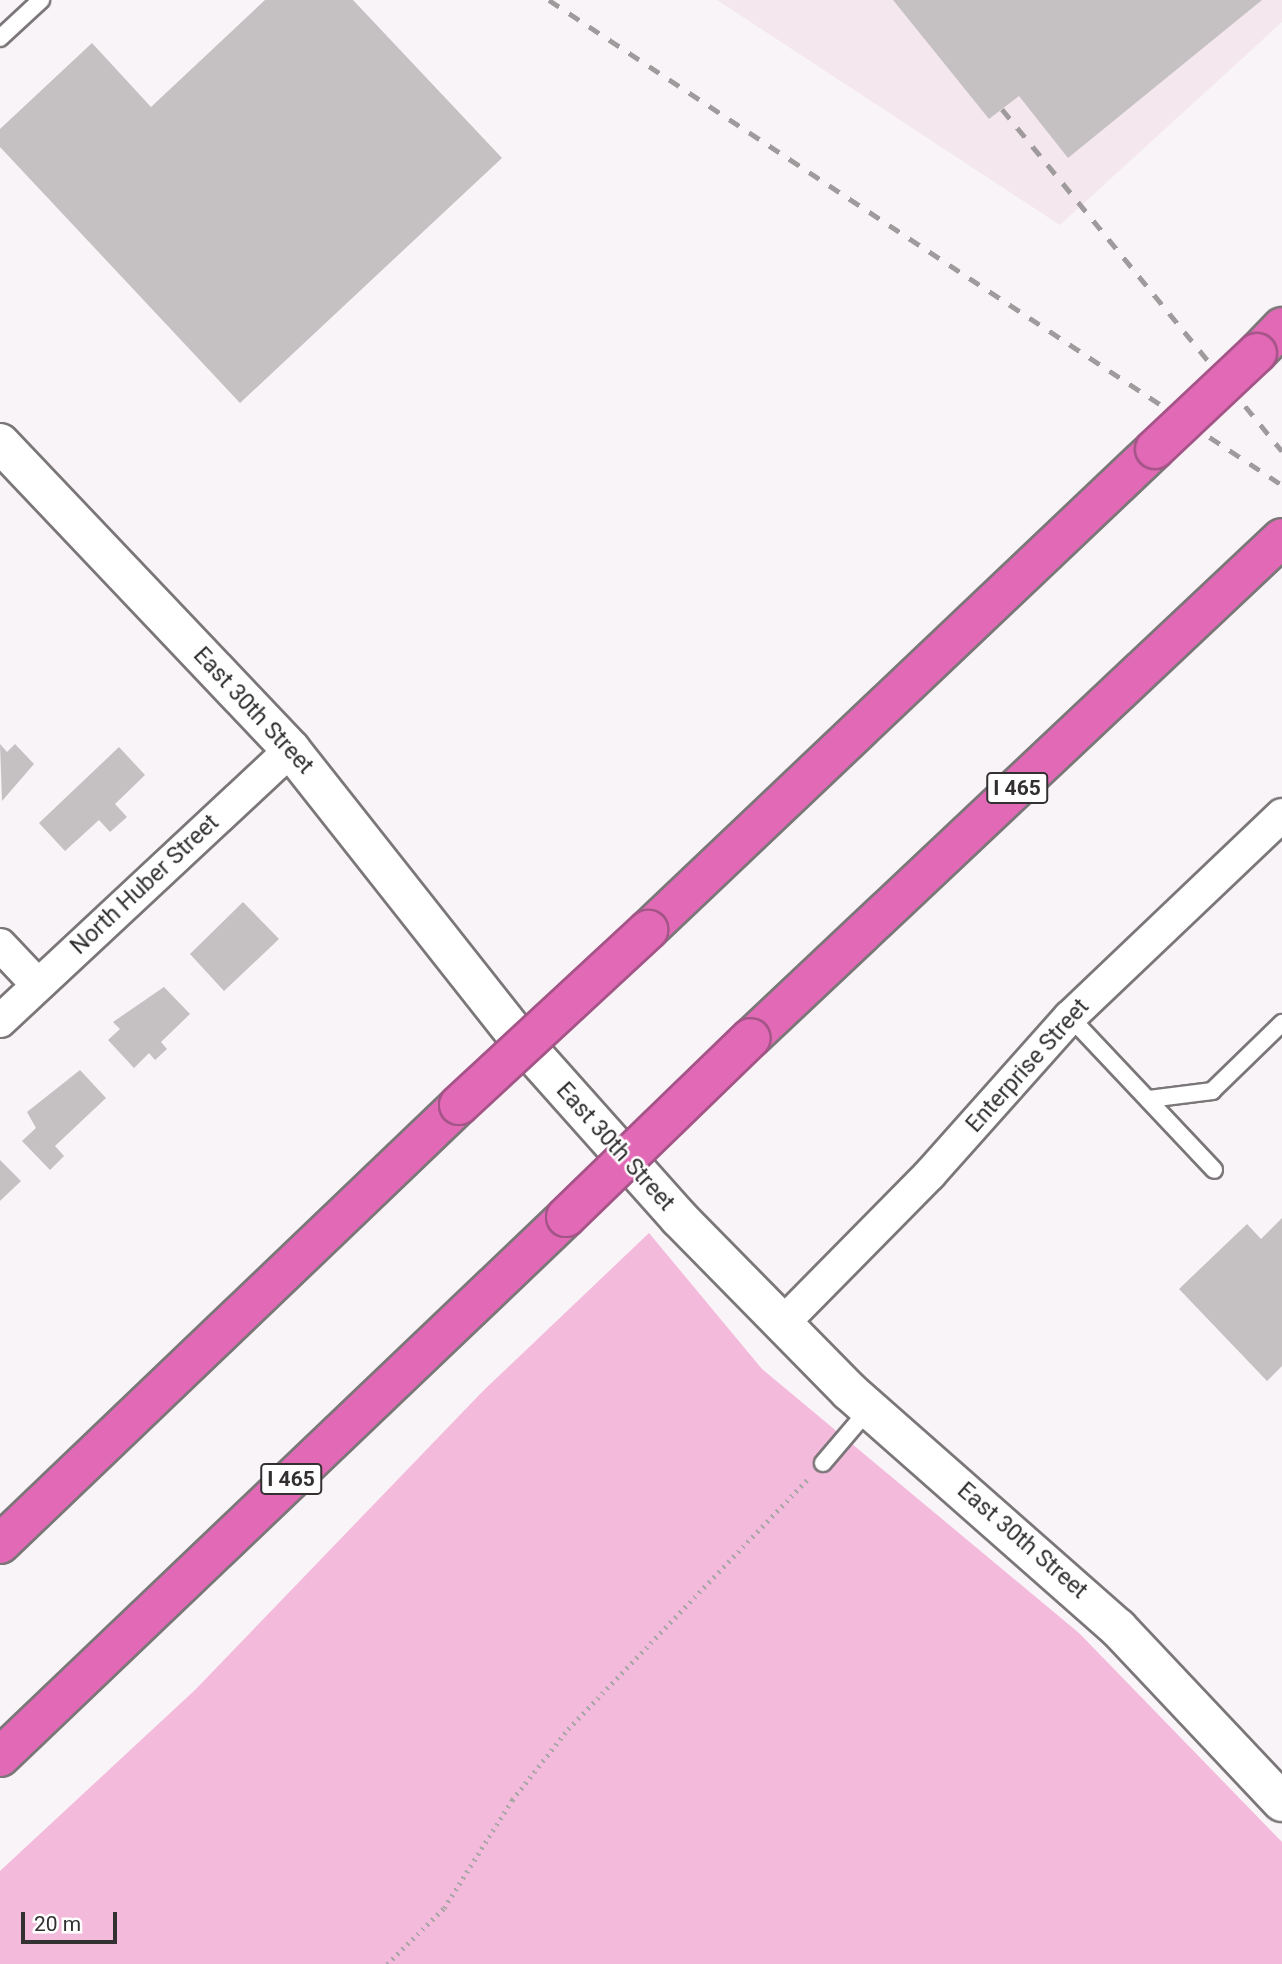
<!DOCTYPE html>
<style>
body{margin:0}
#map{position:relative;width:1282px;height:1964px;overflow:hidden;background:#f9f4f7;font-family:Roboto,sans-serif}
div>[style]{position:absolute}
.built>*{inset:0;background:#f4e7ee}
.green>*{inset:0;background:#f4badb}
.building>*{inset:0;background:#c5c0c2}
.path>*{height:4.5px;margin-top:-2.25px;transform-origin:0;background:repeating-linear-gradient(90deg,#aba7a9 0 2px,transparent 0 7px)}
.roads{filter:drop-shadow(2px 0 #7b7779) drop-shadow(-2px 0 #7b7779) drop-shadow(0 2px #7b7779) drop-shadow(0 -2px #7b7779)}
.lane>*{height:16px;margin:-8px;padding:0 8px;transform-origin:8px;border-radius:8px;background:#fff}
.street>*{height:32px;margin:-16px;padding:0 16px;transform-origin:16px;border-radius:16px;background:#fff}
.secondary>*{height:38px;margin:-19px;padding:0 19px;transform-origin:19px;border-radius:19px;background:#fff}
.highway>*{height:38px;margin:-19px;padding:0 19px;transform-origin:19px;border-radius:19px;background:#e269b6}
.rail>*{height:5px;margin-top:-2.5px;transform-origin:0;background:repeating-linear-gradient(90deg,#9f9b9d 0 12px,transparent 0 24px)}
.bridges{filter:drop-shadow(2px 0 #a45587) drop-shadow(-2px 0 #a45587) drop-shadow(0 2px #a45587) drop-shadow(0 -2px #a45587)}
.highway-bridge>*{height:38px;margin:-19px;padding:0 19px;transform-origin:19px;border-radius:19px;background:#e269b6}
span{translate:-50% -50%;white-space:nowrap;text-align:center;line-height:1.15;-webkit-text-stroke:5px #fff;paint-order:stroke}
.shield-label span{padding:2px 5px;background:#fff;border:2px solid;border-radius:5px;-webkit-text-stroke-width:0}
.shield-label{font-size:21px;color:#323031;font-weight:700}
.street-label{font-size:23px;color:#323031}
.scale{position:absolute;left:21px;top:1912px;width:96px;height:32px;box-sizing:border-box;border:4px solid #323031;border-top:0;padding-left:9px;font-size:21px;line-height:24px;white-space:nowrap;color:#323031;-webkit-text-stroke:5px #fff;paint-order:stroke}
</style>
<div id="map">
<div class="built">
<i style="clip-path:polygon(717px 0,1282px 0,1282px 22px,1060px 225px)"></i>
</div>
<div class="green">
<i style="clip-path:polygon(649px 1233px,762px 1369px,1079px 1633px,1282px 1842px,1282px 1964px,0 1964px,0 1871px,195px 1690px,483px 1391px)"></i>
</div>
<div class="building">
<i style="clip-path:polygon(265px 0,353px 0,502px 158px,240px 403px,0 147px,0 129px,92px 43px,151px 107px)"></i>
<i style="clip-path:polygon(893px 0,1262px 0,1068px 158px,1019px 96px,989px 119px)"></i>
<i style="clip-path:polygon(0 744px,7px 752px,15px 744px,34px 764px,2px 801px)"></i>
<i style="clip-path:polygon(119px 747px,145px 775px,115px 804px,127px 817px,110px 832px,99px 820px,65px 851px,39px 823px)"></i>
<i style="clip-path:polygon(243px 902px,279px 939px,224px 991px,190px 954px)"></i>
<i style="clip-path:polygon(164px 987px,190px 1014px,161px 1042px,167px 1049px,155px 1060px,149px 1053px,134px 1068px,108px 1040px,120px 1029px,113px 1022px)"></i>
<i style="clip-path:polygon(80px 1070px,106px 1098px,55px 1146px,64px 1156px,50px 1170px,22px 1141px,36px 1128px,27px 1112px)"></i>
<i style="clip-path:polygon(0 1160px,21px 1181px,0 1201px)"></i>
<i style="clip-path:polygon(1282px 1218px,1282px 1366px,1267px 1381px,1179px 1289px,1247px 1224px,1261px 1239px)"></i>
</div>
<div class="path">
<i style="left:387px;top:1964px;width:80px;rotate:-44.5deg"></i>
<i style="left:444px;top:1908px;width:128px;rotate:-57.8deg"></i>
<i style="left:512px;top:1800px;width:90px;rotate:-51.7deg"></i>
<i style="left:568px;top:1729px;width:347px;rotate:-46.2deg"></i>
</div>
<div class="roads">
<div class="lane">
<i style="left:0;top:38px;width:56px;rotate:-42.8deg"></i>
<i style="left:1070px;top:1017px;width:210px;rotate:46.7deg"></i>
<i style="left:1149px;top:1099px;width:64px;rotate:-7.2deg"></i>
<i style="left:1212px;top:1091px;width:98px;rotate:-44.2deg"></i>
<i style="left:823px;top:1463px;width:71px;rotate:-49.6deg"></i>
</div>
<div class="street">
<i style="left:0;top:945px;width:55px;rotate:46.5deg"></i>
<i style="left:0;top:1021px;width:398px;rotate:-43deg"></i>
<i style="left:781px;top:1325px;width:212px;rotate:-45.4deg"></i>
<i style="left:930px;top:1174px;width:210px;rotate:-48.3deg"></i>
<i style="left:1070px;top:1017px;width:293px;rotate:-43.6deg"></i>
</div>
<div class="secondary">
<i style="left:0;top:443px;width:423px;rotate:46.5deg"></i>
<i style="left:291px;top:750px;width:363px;rotate:51.7deg"></i>
<i style="left:516px;top:1035px;width:245px;rotate:48.3deg"></i>
<i style="left:679px;top:1218px;width:243px;rotate:45.5deg"></i>
<i style="left:849px;top:1391px;width:359px;rotate:41.4deg"></i>
<i style="left:1118px;top:1628px;width:239px;rotate:46.7deg"></i>
</div>
<div class="highway">
<i style="left:1257px;top:353px;width:36px;rotate:-46deg"></i>
<i style="left:648px;top:930px;width:699px;rotate:-43.49deg"></i>
<i style="left:751px;top:1038px;width:729px;rotate:-43.28deg"></i>
<i style="left:0;top:1544px;width:635px;rotate:-43.72deg"></i>
<i style="left:0;top:1757px;width:782px;rotate:-43.65deg"></i>
</div>
</div>
<div class="rail">
<i style="left:549px;top:0;width:879px;rotate:33.49deg"></i>
<i style="left:1002px;top:109px;width:442px;rotate:50.7deg"></i>
</div>
<div class="bridges">
<div class="highway-bridge">
<i style="left:1155px;top:449px;width:140px;rotate:-43.3deg"></i>
<i style="left:459px;top:1105px;width:258px;rotate:-42.8deg"></i>
<i style="left:566px;top:1217px;width:257px;rotate:-44.1deg"></i>
</div>
</div>
<div class="shield-label">
<span style="left:1017px;top:788px">I 465</span>
<span style="left:291px;top:1479px">I 465</span>
</div>
<div class="street-label">
<span style="left:253px;top:711px;rotate:47deg">East 30th Street</span>
<span style="left:145px;top:885px;rotate:-43deg">North Huber Street</span>
<span style="left:1028px;top:1066px;rotate:-48deg">Enterprise Street</span>
<span style="left:615px;top:1147px;rotate:48deg">East 30th Street</span>
<span style="left:1022px;top:1541px;rotate:41deg">East 30th Street</span>
</div>
<div class="scale">20 m</div>
</div>
